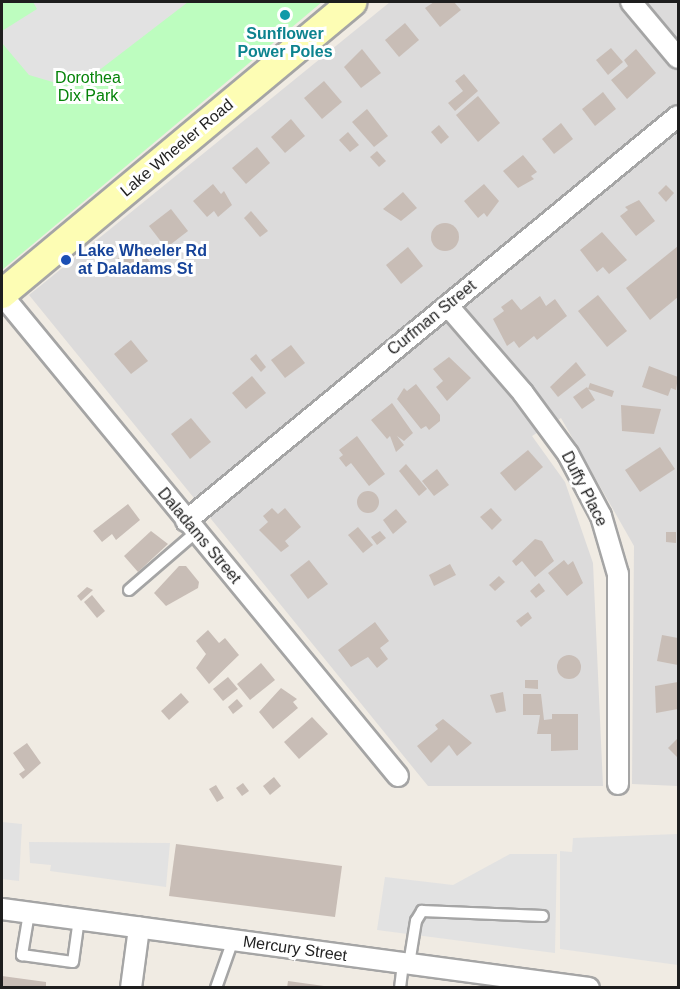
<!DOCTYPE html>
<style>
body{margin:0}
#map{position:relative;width:680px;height:989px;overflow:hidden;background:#f0ebe3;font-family:Helvetica,sans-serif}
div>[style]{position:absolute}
.residential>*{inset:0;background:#dcdbdb}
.park>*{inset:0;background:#bdfdbf}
.parking>*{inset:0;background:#e2e2e2}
.building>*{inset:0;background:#c8bdb6}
.round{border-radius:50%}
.roads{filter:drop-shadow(2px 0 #a5a5a5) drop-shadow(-2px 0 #a5a5a5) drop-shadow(0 2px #a5a5a5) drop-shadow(0 -2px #a5a5a5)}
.lane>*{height:10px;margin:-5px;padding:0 5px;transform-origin:5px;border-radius:5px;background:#fff}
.street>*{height:20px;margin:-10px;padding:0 10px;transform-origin:10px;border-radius:10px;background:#fff}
.secondary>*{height:28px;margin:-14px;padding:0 14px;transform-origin:14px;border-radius:14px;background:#fdfdb4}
.dots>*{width:16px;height:16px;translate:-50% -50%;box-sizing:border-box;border:3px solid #fff;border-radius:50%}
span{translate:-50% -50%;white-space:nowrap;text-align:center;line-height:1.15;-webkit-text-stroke:6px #fff;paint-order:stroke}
.culture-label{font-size:16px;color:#0d838f;font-weight:700}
.park-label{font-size:16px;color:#058309}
.street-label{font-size:16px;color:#1e1e1e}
.transit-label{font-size:16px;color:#164399;font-weight:700}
.left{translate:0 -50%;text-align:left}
.frame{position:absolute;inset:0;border:3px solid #1e1e1e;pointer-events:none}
</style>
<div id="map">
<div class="residential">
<i style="clip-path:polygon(390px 2px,678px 2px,678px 786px,632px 784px,634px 546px,561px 418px,532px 436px,565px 482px,593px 563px,603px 786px,428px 786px,29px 295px)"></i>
</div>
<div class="park">
<i style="clip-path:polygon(2px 2px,322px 2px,2px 270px)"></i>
</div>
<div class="parking">
<i style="clip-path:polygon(33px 2px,188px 2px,89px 78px,63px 85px,29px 75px,2px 43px,2px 31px,37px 9px)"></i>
<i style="clip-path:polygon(2px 822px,22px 824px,19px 881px,2px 879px)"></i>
<i style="clip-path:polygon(678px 834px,678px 965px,560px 949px,560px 851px,572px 852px,573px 838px)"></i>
<i style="clip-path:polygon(29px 842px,170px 843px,166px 887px,50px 871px,51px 865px,30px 863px)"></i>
<i style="clip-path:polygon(510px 854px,557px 854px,555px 953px,377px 930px,385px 877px,453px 885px)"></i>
</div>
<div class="building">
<i style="clip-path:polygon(434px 2px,454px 2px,461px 10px,440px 27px,425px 8px)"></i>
<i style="clip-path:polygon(405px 23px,419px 40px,399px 57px,385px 40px)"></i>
<i style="clip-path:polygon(611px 48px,623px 62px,608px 75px,596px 60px)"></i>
<i style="clip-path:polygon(362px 49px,381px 73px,361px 88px,344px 67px)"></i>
<i style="clip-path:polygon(636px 49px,656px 73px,627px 99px,611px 80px,628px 66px,624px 60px)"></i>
<i style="clip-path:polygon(464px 74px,478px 91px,455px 111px,448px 103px,463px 91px,455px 81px)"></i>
<i style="clip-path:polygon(324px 81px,342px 102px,322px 119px,304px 98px)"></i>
<i style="clip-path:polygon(603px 92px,616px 109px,595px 126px,582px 109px)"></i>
<i style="clip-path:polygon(478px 96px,500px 123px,478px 142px,456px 115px)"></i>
<i style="clip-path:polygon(367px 109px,388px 136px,374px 147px,352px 122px)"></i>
<i style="clip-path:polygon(291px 119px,305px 136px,285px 153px,271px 137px)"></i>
<i style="clip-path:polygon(561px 123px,573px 139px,554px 154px,542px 139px)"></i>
<i style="clip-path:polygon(439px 125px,449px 137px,441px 144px,431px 132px)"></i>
<i style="clip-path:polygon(348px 132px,359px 145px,350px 152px,339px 140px)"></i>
<i style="clip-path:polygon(257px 147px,270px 163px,246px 184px,232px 168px)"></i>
<i style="clip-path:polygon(377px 151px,386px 161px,379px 167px,370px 157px)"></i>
<i style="clip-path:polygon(523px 155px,537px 172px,531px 176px,534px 179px,518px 188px,503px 171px)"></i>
<i style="clip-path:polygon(213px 184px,221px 194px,224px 191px,232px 205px,218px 217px,214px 211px,207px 217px,193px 201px)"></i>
<i style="clip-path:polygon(484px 184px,499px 201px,487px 217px,484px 213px,478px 218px,464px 201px)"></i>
<i style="clip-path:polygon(666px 185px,674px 193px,666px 202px,658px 193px)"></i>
<i style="clip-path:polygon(403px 192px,417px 208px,401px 221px,383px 209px)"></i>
<i style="clip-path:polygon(639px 200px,655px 221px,636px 236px,620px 216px,628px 210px,625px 207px)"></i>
<i style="clip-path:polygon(171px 209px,188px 231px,166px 248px,149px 226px)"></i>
<i style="clip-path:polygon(251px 211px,268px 231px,260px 237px,244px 218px)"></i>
<i class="round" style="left:431px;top:223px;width:28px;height:28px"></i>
<i style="clip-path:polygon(602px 232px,627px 260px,609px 274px,603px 267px,597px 272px,580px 250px)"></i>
<i style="clip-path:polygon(136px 244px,155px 268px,143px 277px,137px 270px,129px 277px,115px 261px)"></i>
<i style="clip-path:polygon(678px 246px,678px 297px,650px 320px,626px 288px)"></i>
<i style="clip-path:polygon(408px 247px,423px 266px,401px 284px,386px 265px)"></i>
<i style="clip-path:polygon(598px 295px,627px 331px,607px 347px,578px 311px)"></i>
<i style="clip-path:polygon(540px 296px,546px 306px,555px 299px,567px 316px,537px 340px,534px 336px,519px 348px,514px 341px,507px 346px,493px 319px,504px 311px,501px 307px,512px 299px,521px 310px)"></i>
<i style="clip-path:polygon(131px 340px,148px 361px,131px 374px,114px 354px)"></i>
<i style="clip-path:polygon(291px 345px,305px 363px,285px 378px,271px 360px)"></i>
<i style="clip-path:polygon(256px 354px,266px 367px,261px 372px,250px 359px)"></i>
<i style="clip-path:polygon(449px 357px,471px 378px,447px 401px,436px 387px,443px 381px,433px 369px)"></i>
<i style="clip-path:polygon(576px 362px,586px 375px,558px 397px,550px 387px)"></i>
<i style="clip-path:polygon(649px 366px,678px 377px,676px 390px,671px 388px,668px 396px,642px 387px)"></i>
<i style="clip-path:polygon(252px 376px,266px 393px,246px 409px,232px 393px)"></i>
<i style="clip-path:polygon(590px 383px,614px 391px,612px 397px,588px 389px)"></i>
<i style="clip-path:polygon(416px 384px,440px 415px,440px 421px,429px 430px,426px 426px,421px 429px,397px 399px,404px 388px,407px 391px)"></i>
<i style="clip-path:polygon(587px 387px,595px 400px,582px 409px,573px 397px)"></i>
<i style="clip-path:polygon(392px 403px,413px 433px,404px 441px,397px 436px,404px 445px,396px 452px,390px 436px,387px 439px,371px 420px)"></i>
<i style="clip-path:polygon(621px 405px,661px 409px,654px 434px,622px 431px)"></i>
<i style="clip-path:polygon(191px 418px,211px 442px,190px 459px,171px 434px)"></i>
<i style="clip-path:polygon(357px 436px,385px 474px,369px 486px,351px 463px,346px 467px,339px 458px,343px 455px,339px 450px)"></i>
<i style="clip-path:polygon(660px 447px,675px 469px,640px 492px,625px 470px)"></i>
<i style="clip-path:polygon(528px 450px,543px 467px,515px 491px,500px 473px)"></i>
<i style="clip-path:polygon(406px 464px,427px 489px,419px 496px,399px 471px)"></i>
<i style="clip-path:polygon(437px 469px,449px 485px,434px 496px,422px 481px)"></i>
<i class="round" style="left:357px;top:491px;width:22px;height:22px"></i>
<i style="clip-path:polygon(128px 504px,140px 520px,116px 540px,112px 534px,102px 542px,93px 531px)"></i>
<i style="clip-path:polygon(272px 508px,278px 514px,285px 508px,301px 527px,285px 541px,289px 546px,281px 552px,259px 530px,268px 522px,263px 516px)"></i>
<i style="clip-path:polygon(491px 508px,502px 520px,492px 530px,480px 517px)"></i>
<i style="clip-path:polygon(396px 509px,407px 522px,393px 534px,383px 520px)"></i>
<i style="clip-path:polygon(358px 527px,373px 545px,363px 553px,348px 535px)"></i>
<i style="clip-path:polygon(151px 531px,168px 544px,138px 572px,124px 556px)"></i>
<i style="clip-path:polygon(380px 531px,386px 538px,377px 545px,371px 537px)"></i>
<i style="clip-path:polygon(666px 532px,676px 532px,676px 543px,666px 542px)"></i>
<i style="clip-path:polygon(535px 539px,542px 541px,554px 561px,535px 577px,522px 561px,516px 566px,512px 561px)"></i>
<i style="clip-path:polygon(309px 560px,328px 584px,308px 599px,290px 575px)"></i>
<i style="clip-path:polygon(564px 560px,568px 565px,573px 561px,583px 583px,567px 596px,548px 573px)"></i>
<i style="clip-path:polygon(450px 564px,456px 575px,434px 586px,429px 575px)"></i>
<i style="clip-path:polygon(179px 566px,186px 566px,199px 582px,198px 588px,166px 606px,154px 593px)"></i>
<i style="clip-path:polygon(499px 576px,505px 582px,495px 591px,489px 585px)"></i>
<i style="clip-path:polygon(539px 583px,545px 591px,536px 598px,530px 591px)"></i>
<i style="clip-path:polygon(87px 587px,93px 590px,81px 601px,77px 596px)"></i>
<i style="clip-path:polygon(92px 595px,105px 611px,97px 618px,84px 602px)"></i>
<i style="clip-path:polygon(528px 612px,532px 618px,521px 627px,516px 621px)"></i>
<i style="clip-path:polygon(375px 622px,389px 641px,380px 648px,388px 659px,377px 668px,368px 657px,351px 667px,338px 650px)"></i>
<i style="clip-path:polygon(208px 630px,219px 643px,225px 638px,239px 655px,209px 684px,196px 668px,206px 654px,196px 641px)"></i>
<i style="clip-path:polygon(662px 635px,678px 638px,678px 665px,657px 661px)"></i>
<i class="round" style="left:557px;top:655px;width:24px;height:24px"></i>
<i style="clip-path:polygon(261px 663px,275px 680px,250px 700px,237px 684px)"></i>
<i style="clip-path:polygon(228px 677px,238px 689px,223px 701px,213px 689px)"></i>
<i style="clip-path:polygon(525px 680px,538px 680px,538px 689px,525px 688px)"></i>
<i style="clip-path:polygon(678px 682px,678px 709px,656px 713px,655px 686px)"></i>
<i style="clip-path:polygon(281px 688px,297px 699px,293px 702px,298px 708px,273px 729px,259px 712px)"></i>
<i style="clip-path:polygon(503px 692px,506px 711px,496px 713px,490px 695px)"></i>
<i style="clip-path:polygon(181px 693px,189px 702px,169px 720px,161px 711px)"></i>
<i style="clip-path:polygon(523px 694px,541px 694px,544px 720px,552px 719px,552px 714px,578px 714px,578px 750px,551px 751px,551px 734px,537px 734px,540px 715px,523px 715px)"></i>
<i style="clip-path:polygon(237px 699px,243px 706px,233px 714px,228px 707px)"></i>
<i style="clip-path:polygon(312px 717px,328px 734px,299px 759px,284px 742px)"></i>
<i style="clip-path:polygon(443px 719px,472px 743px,457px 756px,449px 745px,431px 763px,417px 746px,438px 729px,435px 725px)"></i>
<i style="clip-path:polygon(678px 738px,678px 758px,668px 748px)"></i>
<i style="clip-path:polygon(27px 743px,41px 763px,23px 779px,19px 774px,25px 770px,13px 753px)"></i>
<i style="clip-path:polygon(274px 777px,281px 786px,270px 795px,263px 786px)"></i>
<i style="clip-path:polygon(243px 783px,249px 791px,242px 796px,236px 788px)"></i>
<i style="clip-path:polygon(216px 785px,224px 798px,217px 802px,209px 789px)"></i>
<i style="clip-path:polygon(176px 844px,342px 866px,335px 917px,169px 896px)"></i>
<i style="clip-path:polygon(2px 976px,46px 982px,46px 988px,2px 988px)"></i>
<i style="clip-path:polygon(288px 981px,324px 986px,324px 988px,287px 988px)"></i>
</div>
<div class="roads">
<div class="lane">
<i style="left:129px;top:590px;width:87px;rotate:-40.8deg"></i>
<i style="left:29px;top:913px;width:43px;rotate:99.5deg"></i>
<i style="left:22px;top:955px;width:51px;rotate:7.8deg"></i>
<i style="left:73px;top:962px;width:43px;rotate:-82.1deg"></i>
<i style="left:409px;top:964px;width:44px;rotate:-80.8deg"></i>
<i style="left:416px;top:921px;width:12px;rotate:-59deg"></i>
<i style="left:422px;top:911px;width:121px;rotate:2.4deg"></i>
<i style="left:216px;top:988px;width:51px;rotate:-70.5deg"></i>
<i style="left:400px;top:988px;width:25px;rotate:-83deg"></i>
</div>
<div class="street">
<i style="left:631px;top:2px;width:73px;rotate:50deg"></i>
<i style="left:2px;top:295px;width:623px;rotate:50.54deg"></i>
<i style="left:448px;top:306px;width:115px;rotate:49.2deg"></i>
<i style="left:523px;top:393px;width:76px;rotate:53.6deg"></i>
<i style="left:568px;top:454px;width:70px;rotate:62deg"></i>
<i style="left:601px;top:516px;width:60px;rotate:73.7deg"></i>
<i style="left:618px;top:574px;width:210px;rotate:90deg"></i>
<i style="left:186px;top:521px;width:637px;rotate:-39.46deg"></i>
<i style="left:2px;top:909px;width:592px;rotate:7.66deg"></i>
<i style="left:131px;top:988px;width:61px;rotate:-82.4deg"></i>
</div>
<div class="secondary">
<i style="left:2px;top:294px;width:456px;rotate:-39.8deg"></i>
</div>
</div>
<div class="dots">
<i style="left:285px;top:15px;background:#0f9aa8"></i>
<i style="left:66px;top:260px;background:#1a4fb4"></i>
</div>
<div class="culture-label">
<span style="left:285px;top:43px">Sunflower<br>Power Poles</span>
</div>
<div class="park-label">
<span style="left:88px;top:87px">Dorothea<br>Dix Park</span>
</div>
<div class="street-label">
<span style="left:177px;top:148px;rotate:-40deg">Lake Wheeler Road</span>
<span style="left:432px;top:318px;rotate:-39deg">Curfman Street</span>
<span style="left:584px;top:489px;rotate:63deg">Duffy Place</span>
<span style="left:199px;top:536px;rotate:50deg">Daladams Street</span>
<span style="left:295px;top:949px;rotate:8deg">Mercury Street</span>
</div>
<div class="transit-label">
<span class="left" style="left:78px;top:260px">Lake Wheeler Rd<br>at Daladams St</span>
</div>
<div class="frame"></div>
</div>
